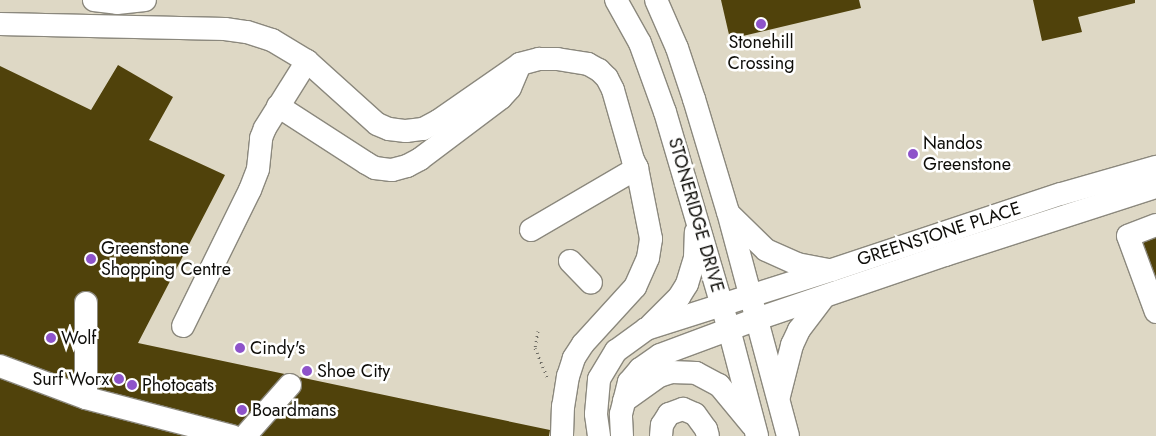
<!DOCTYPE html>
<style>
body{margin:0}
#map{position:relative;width:1156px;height:436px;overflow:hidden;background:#e5e2d6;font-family:Jost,sans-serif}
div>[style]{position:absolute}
.built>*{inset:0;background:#ded8c5}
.building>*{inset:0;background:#50420b}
.path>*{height:3px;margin-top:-1.5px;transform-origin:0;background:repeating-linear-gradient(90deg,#6f6d65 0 1px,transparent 0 5px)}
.roads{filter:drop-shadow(1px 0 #8b887d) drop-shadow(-1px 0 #8b887d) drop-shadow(0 1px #8b887d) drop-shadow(0 -1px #8b887d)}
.minor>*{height:22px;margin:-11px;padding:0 11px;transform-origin:11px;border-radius:11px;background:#fff}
.dots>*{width:14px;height:14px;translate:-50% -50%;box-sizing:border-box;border:2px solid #fff;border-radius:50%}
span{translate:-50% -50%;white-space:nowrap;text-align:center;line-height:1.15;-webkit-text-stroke:5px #fff;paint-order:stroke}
.poi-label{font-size:18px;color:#0e0d09}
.left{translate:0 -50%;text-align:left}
.right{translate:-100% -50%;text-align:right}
.street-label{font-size:18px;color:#0e0d09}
</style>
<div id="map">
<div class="built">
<i style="clip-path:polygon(0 0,1156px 0,1156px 436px,0 436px)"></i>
</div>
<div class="building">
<i style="clip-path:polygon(721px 0,859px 0,861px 8px,730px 39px)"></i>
<i style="clip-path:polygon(1033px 0,1135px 0,1135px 3px,1078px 17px,1082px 32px,1042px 41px)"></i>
<i style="clip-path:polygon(118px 65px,173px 97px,149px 140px,225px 175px,138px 343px,550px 430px,549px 436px,0 436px,0 66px,91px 110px)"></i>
<i style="clip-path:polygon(1156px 233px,1156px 295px,1136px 241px)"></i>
</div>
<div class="path">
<i style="left:538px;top:331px;width:17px;rotate:100deg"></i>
<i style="left:535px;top:348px;width:33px;rotate:67deg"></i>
</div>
<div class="roads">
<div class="minor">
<i style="left:94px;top:0;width:23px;rotate:7deg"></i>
<i style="left:117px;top:3px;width:28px;rotate:-6deg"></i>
<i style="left:616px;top:0;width:49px;rotate:60.8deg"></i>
<i style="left:640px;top:43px;width:73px;rotate:70.1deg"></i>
<i style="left:665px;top:112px;width:226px;rotate:73.6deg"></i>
<i style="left:729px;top:329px;width:111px;rotate:75.3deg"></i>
<i style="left:656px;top:0;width:52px;rotate:66.4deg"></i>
<i style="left:677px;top:48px;width:54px;rotate:71.6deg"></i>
<i style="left:694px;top:99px;width:118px;rotate:73.3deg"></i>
<i style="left:728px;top:212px;width:232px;rotate:75deg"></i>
<i style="left:0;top:24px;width:225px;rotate:1.3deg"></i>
<i style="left:225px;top:29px;width:22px;rotate:8deg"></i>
<i style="left:247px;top:32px;width:26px;rotate:18deg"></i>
<i style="left:272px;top:40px;width:41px;rotate:31deg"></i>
<i style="left:307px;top:61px;width:94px;rotate:42deg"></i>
<i style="left:377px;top:124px;width:13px;rotate:23deg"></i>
<i style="left:389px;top:129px;width:17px;rotate:7deg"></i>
<i style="left:406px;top:131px;width:17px;rotate:-7deg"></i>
<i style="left:423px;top:129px;width:17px;rotate:-28deg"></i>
<i style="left:438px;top:121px;width:100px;rotate:-34.8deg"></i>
<i style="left:520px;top:64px;width:20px;rotate:-15deg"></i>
<i style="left:539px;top:59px;width:18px"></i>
<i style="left:557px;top:59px;width:31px;rotate:9deg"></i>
<i style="left:588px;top:64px;width:13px;rotate:29deg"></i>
<i style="left:599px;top:70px;width:11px;rotate:45deg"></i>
<i style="left:607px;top:78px;width:13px;rotate:63deg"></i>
<i style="left:613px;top:90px;width:73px;rotate:74.1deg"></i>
<i style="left:633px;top:160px;width:9px;rotate:63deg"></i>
<i style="left:637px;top:168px;width:72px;rotate:78.8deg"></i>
<i style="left:651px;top:239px;width:19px;rotate:99deg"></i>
<i style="left:648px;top:258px;width:32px;rotate:114deg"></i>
<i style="left:635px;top:287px;width:77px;rotate:132.4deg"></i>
<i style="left:583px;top:344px;width:17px;rotate:123deg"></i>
<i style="left:574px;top:358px;width:19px;rotate:108deg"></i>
<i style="left:568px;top:376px;width:30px;rotate:99deg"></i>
<i style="left:563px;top:406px;width:30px;rotate:92deg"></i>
<i style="left:278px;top:106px;width:105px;rotate:32.9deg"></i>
<i style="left:366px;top:163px;width:10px;rotate:29deg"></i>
<i style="left:375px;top:168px;width:17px;rotate:7deg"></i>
<i style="left:392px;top:170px;width:16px;rotate:-15deg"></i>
<i style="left:407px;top:166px;width:15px;rotate:-28deg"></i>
<i style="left:420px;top:159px;width:101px;rotate:-37deg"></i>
<i style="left:501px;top:98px;width:13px;rotate:-48deg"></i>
<i style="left:510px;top:88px;width:26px;rotate:-67deg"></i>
<i style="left:730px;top:215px;width:50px;rotate:44.2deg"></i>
<i style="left:766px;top:250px;width:34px;rotate:24deg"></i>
<i style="left:797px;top:264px;width:32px;rotate:11deg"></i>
<i style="left:1156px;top:225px;width:30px;rotate:159deg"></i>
<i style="left:1128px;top:236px;width:81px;rotate:69.8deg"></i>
<i style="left:531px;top:230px;width:123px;rotate:-30.3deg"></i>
<i style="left:570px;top:261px;width:30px;rotate:46deg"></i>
<i style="left:651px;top:325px;width:40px;rotate:-45deg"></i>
<i style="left:679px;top:297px;width:15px;rotate:-58deg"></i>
<i style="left:687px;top:284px;width:28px;rotate:-73deg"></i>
<i style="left:695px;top:257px;width:25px;rotate:-88deg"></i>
<i style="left:183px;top:326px;width:152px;rotate:-63.8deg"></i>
<i style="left:250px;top:190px;width:22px;rotate:-69deg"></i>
<i style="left:258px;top:169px;width:31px;rotate:-84deg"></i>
<i style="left:261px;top:138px;width:11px;rotate:-68deg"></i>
<i style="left:265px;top:128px;width:79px;rotate:-57.9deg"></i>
<i style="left:0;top:366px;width:92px;rotate:20.4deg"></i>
<i style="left:86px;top:398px;width:151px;rotate:14.6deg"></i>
<i style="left:779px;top:396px;width:53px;rotate:-75.7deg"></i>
<i style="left:792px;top:345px;width:17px;rotate:-65deg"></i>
<i style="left:799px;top:330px;width:40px;rotate:-53deg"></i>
<i style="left:86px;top:398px;width:95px;rotate:-90deg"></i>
<i style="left:624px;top:401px;width:43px;rotate:-35.5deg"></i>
<i style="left:659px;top:376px;width:13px;rotate:-18deg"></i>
<i style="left:671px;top:372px;width:25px;rotate:2deg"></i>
<i style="left:696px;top:373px;width:26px;rotate:28deg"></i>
<i style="left:719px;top:385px;width:52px;rotate:50.5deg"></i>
<i style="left:245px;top:436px;width:68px;rotate:-48.6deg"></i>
<i style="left:599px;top:436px;width:22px;rotate:-98deg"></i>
<i style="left:596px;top:414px;width:35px;rotate:-85deg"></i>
<i style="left:599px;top:379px;width:33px;rotate:-59deg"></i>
<i style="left:616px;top:351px;width:37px;rotate:-36deg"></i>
<i style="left:646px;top:329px;width:195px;rotate:-17.6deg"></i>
<i style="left:832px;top:270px;width:241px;rotate:-18.4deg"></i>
<i style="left:1061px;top:194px;width:99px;rotate:-15.9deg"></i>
<i style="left:622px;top:436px;width:22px;rotate:-93deg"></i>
<i style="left:621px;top:414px;width:33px;rotate:-76deg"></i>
<i style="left:629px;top:382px;width:17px;rotate:-50deg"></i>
<i style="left:640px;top:369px;width:24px;rotate:-35deg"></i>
<i style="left:660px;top:355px;width:103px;rotate:-20.4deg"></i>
<i style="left:757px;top:319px;width:199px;rotate:-18.8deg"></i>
<i style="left:945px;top:255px;width:222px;rotate:-17.9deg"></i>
<i style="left:661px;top:436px;width:11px;rotate:-85deg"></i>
<i style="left:662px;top:425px;width:13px;rotate:-58deg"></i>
<i style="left:669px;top:414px;width:15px;rotate:-20deg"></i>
<i style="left:683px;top:409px;width:13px;rotate:23deg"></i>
<i style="left:695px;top:414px;width:19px;rotate:54deg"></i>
<i style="left:706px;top:429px;width:7px;rotate:74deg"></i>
</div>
</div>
<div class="dots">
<i style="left:761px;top:24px;background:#8e53ca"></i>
<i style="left:913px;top:154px;background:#8e53ca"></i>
<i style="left:91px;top:259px;background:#8e53ca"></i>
<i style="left:51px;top:338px;background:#8e53ca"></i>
<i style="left:240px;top:348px;background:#8e53ca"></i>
<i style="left:307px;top:371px;background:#8e53ca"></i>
<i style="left:119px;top:379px;background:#8e53ca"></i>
<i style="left:132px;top:385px;background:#8e53ca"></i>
<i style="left:242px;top:410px;background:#8e53ca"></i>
</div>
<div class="poi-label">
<span style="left:761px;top:53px">Stonehill<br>Crossing</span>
<span class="left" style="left:923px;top:154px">Nandos<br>Greenstone</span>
<span class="left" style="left:101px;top:259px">Greenstone<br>Shopping Centre</span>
<span class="left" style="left:61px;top:338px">Wolf</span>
<span class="left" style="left:250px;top:348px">Cindy's</span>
<span class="left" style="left:317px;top:371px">Shoe City</span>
<span class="right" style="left:109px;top:379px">Surf Worx</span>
<span class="left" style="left:142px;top:385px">Photocats</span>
<span class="left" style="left:252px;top:410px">Boardmans</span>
</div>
<div class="street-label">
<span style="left:696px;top:215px;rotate:74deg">STONERIDGE DRIVE</span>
<span style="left:939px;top:234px;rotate:-18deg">GREENSTONE PLACE</span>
</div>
</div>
